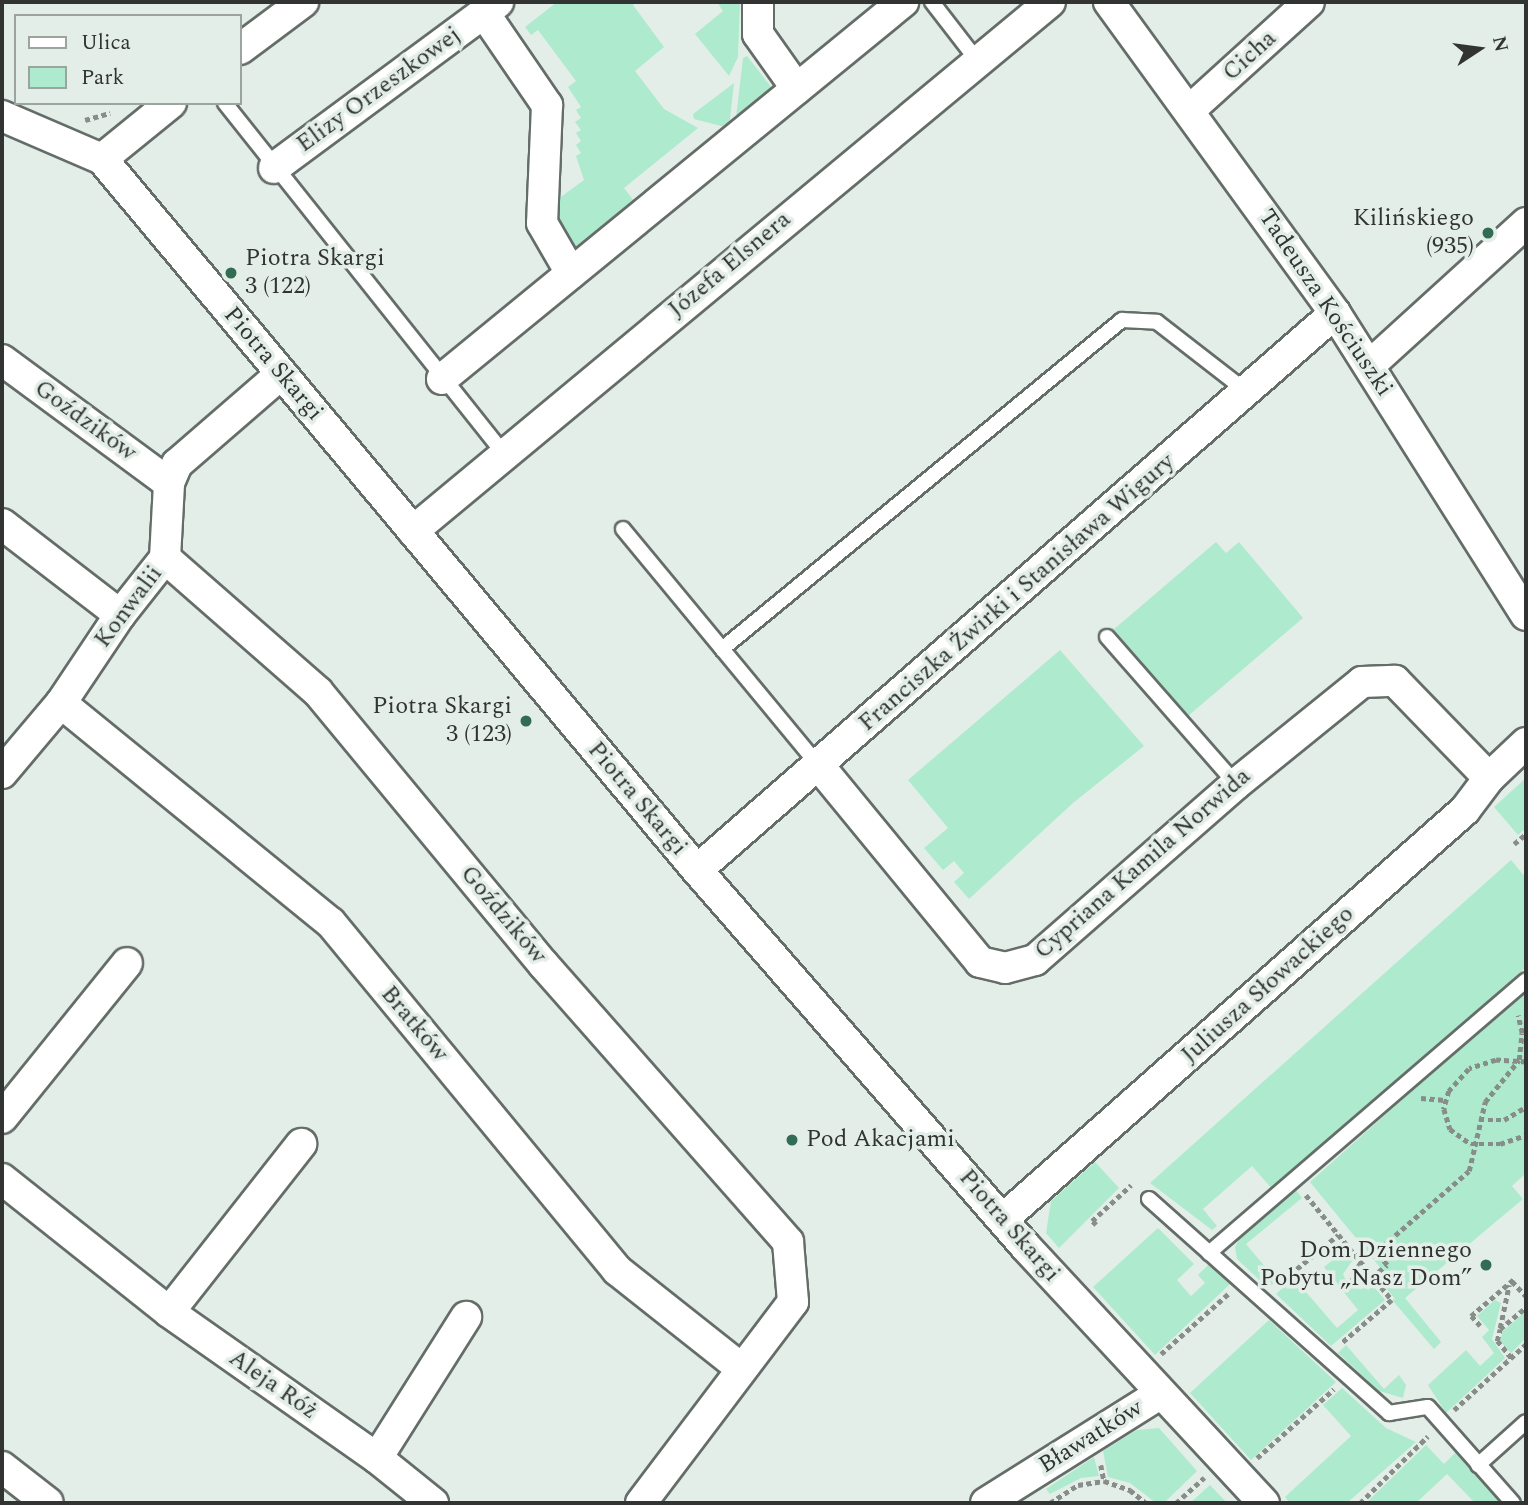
<!DOCTYPE html>
<meta charset="utf-8">
<style>
body{margin:0}
#map{position:relative;width:1528px;height:1505px;overflow:hidden;background:#e4eee8;font-family:Spectral,serif}
div>[style]{position:absolute}
.green>*{inset:0;background:#aeeace}
.path>*{height:4.5px;margin-top:-2.25px;transform-origin:0;background:repeating-linear-gradient(90deg,#878d89 0 5px,transparent 0 8.5px)}
.roads{filter:drop-shadow(2px 0 #656d69) drop-shadow(-2px 0 #656d69) drop-shadow(0 2px #656d69) drop-shadow(0 -2px #656d69)}
.service>*{height:14px;margin:-7px;padding:0 7px;transform-origin:7px;border-radius:7px;background:#fff}
.minor>*{height:30px;margin:-15px;padding:0 15px;transform-origin:15px;border-radius:15px;background:#fff}
.dots>*{width:19px;height:19px;translate:-50% -50%;box-sizing:border-box;border:4px solid #e4eee8;border-radius:50%}
span{translate:-50% -50%;white-space:nowrap;text-align:center;line-height:1.15;-webkit-text-stroke:7px #e4eee8;paint-order:stroke}
.street-label{font-size:24px;color:#313432}
.poi-label{font-size:24px;color:#313432}
.right{translate:-100% -50%;text-align:right}
.left{translate:0 -50%;text-align:left}
.frame{position:absolute;inset:0;border:4px solid #313432;pointer-events:none}
.legend{position:absolute;left:14px;top:14px;width:228px;height:91px;box-sizing:border-box;background:#e4eee8;border:2px solid #9ca49f;margin:0;padding:9px 12px;list-style:none;font-size:21px;color:#313432}
.legend li{display:flex;align-items:center;gap:14px;height:35px}
.legend b{width:35px;border:2px solid #9ca49f}
.north{position:absolute;left:1444px;top:14px;width:70px;height:70px;-webkit-text-stroke:5px #e4eee8;paint-order:stroke;rotate:77deg;font-size:19px;font-weight:700;line-height:28px;text-align:center;color:#313432}
.north::after{content:'';display:block;margin:auto;width:24px;height:32px;background:#313432;clip-path:polygon(50% 0,100% 100%,50% 72%,0 100%)}
</style>
<div id="map">
<div class="green">
<i style="clip-path:polygon(557px 2px,636px 2px,633px 5px,664px 47px,635px 71px,664px 109px,698px 128px,624px 188px,641px 210px,577px 255px,555px 230px,558px 199px,584px 180px,576px 156px,581px 153px,576px 145px,581px 141px,576px 133px,581px 130px,575px 122px,581px 118px,576px 110px,581px 107px,568px 87px,576px 81px,538px 30px,531px 35px,525px 27px)"></i>
<i style="clip-path:polygon(717px 2px,740px 2px,738px 57px,729px 76px,695px 34px,723px 11px)"></i>
<i style="clip-path:polygon(747px 56px,775px 92px,735px 126px,743px 58px)"></i>
<i style="clip-path:polygon(734px 83px,729px 128px,694px 119px,693px 114px)"></i>
<i style="clip-path:polygon(1216px 542px,1226px 553px,1239px 542px,1303px 618px,1188px 716px,1113px 630px)"></i>
<i style="clip-path:polygon(1060px 650px,1144px 746px,1073px 803px,969px 899px,954px 882px,964px 873px,954px 861px,943px 870px,924px 848px,948px 828px,908px 780px)"></i>
<i style="clip-path:polygon(1526px 778px,1526px 828px,1518px 835px,1494px 807px)"></i>
<i style="clip-path:polygon(1511px 860px,1526px 878px,1526px 967px,1273px 1190px,1252px 1166px,1203px 1209px,1217px 1226px,1212px 1230px,1150px 1183px)"></i>
<i style="clip-path:polygon(1526px 989px,1526px 1173px,1512px 1186px,1523px 1199px,1405px 1298px,1441px 1342px,1434px 1349px,1393px 1301px,1395px 1299px,1381px 1281px,1387px 1276px,1310px 1182px)"></i>
<i style="clip-path:polygon(1095px 1162px,1119px 1188px,1059px 1248px,1046px 1233px,1051px 1201px)"></i>
<i style="clip-path:polygon(1296px 1190px,1302px 1198px,1246px 1244px,1277px 1281px,1268px 1288px,1237px 1259px,1235px 1247px,1241px 1236px)"></i>
<i style="clip-path:polygon(1158px 1228px,1194px 1264px,1177px 1280px,1191px 1296px,1205px 1283px,1198px 1275px,1209px 1264px,1230px 1284px,1155px 1355px,1093px 1287px)"></i>
<i style="clip-path:polygon(1345px 1250px,1353px 1260px,1343px 1274px,1349px 1287px,1362px 1289px,1370px 1282px,1385px 1300px,1331px 1346px,1276px 1294px,1294px 1278px,1337px 1328px,1358px 1310px,1324px 1267px)"></i>
<i style="clip-path:polygon(1495px 1300px,1501px 1303px,1492px 1339px,1505px 1358px,1446px 1413px,1428px 1385px,1466px 1350px,1480px 1366px,1494px 1353px,1482px 1337px,1489px 1330px,1477px 1316px)"></i>
<i style="clip-path:polygon(1526px 1311px,1526px 1338px,1511px 1353px,1500px 1341px,1503px 1331px)"></i>
<i style="clip-path:polygon(1269px 1320px,1336px 1382px,1251px 1460px,1190px 1393px)"></i>
<i style="clip-path:polygon(1346px 1345px,1384px 1389px,1399px 1375px,1406px 1385px,1403px 1398px,1379px 1391px,1338px 1353px)"></i>
<i style="clip-path:polygon(1342px 1388px,1386px 1428px,1416px 1442px,1347px 1503px,1290px 1503px,1285px 1497px,1351px 1436px,1323px 1405px)"></i>
<i style="clip-path:polygon(1159px 1428px,1197px 1471px,1164px 1503px,1156px 1503px,1130px 1483px,1108px 1477px,1103px 1451px,1137px 1430px)"></i>
<i style="clip-path:polygon(1426px 1445px,1444px 1464px,1456px 1452px,1502px 1503px,1475px 1503px,1447px 1474px,1416px 1503px,1366px 1503px)"></i>
<i style="clip-path:polygon(1094px 1457px,1099px 1476px,1081px 1478px,1050px 1494px,1046px 1489px)"></i>
<i style="clip-path:polygon(1210px 1485px,1227px 1503px,1190px 1503px)"></i>
</div>
<div class="path">
<i style="left:85px;top:120px;width:26px;rotate:-16deg"></i>
<i style="left:1514px;top:844px;width:16px;rotate:-40deg"></i>
<i style="left:1526px;top:1062px;width:30px;rotate:-176deg"></i>
<i style="left:1496px;top:1060px;width:28px;rotate:162deg"></i>
<i style="left:1469px;top:1069px;width:30px;rotate:132deg"></i>
<i style="left:1449px;top:1091px;width:19px;rotate:106deg"></i>
<i style="left:1444px;top:1109px;width:21px;rotate:73deg"></i>
<i style="left:1450px;top:1129px;width:26px;rotate:36deg"></i>
<i style="left:1471px;top:1144px;width:29px"></i>
<i style="left:1500px;top:1144px;width:28px;rotate:-19deg"></i>
<i style="left:1421px;top:1098px;width:24px;rotate:5deg"></i>
<i style="left:1479px;top:1120px;width:25px"></i>
<i style="left:1504px;top:1120px;width:26px;rotate:-31deg"></i>
<i style="left:1306px;top:1195px;width:136px;rotate:50.7deg"></i>
<i style="left:1392px;top:1300px;width:66px;rotate:139.3deg"></i>
<i style="left:1096px;top:1225px;width:6px;rotate:-135deg"></i>
<i style="left:1092px;top:1221px;width:53px;rotate:-42.7deg"></i>
<i style="left:1361px;top:1263px;width:17px;rotate:126deg"></i>
<i style="left:1351px;top:1277px;width:12px;rotate:31deg"></i>
<i style="left:1361px;top:1283px;width:12px;rotate:-42deg"></i>
<i style="left:1372px;top:1277px;width:19px;rotate:-39deg"></i>
<i style="left:1387px;top:1265px;width:17px;rotate:-130deg"></i>
<i style="left:1376px;top:1252px;width:123px;rotate:-41.1deg"></i>
<i style="left:1469px;top:1171px;width:71px;rotate:-76.9deg"></i>
<i style="left:1485px;top:1102px;width:54px;rotate:-51deg"></i>
<i style="left:1519px;top:1060px;width:27px;rotate:-84deg"></i>
<i style="left:1522px;top:1033px;width:18px;rotate:-103deg"></i>
<i style="left:1512px;top:1281px;width:21px;rotate:47deg"></i>
<i style="left:1277px;top:1285px;width:79px;rotate:-39.3deg"></i>
<i style="left:1480px;top:1326px;width:13px;rotate:-132deg"></i>
<i style="left:1471px;top:1316px;width:58px;rotate:-40.8deg"></i>
<i style="left:1500px;top:1328px;width:44px;rotate:-78.2deg"></i>
<i style="left:1161px;top:1354px;width:90px;rotate:-41.8deg"></i>
<i style="left:1511px;top:1358px;width:22px;rotate:-129deg"></i>
<i style="left:1497px;top:1341px;width:12px;rotate:-76deg"></i>
<i style="left:1500px;top:1329px;width:34px;rotate:-40deg"></i>
<i style="left:1454px;top:1410px;width:98px;rotate:-42.5deg"></i>
<i style="left:1257px;top:1458px;width:103px;rotate:-41.9deg"></i>
<i style="left:1101px;top:1465px;width:16px;rotate:79deg"></i>
<i style="left:1050px;top:1503px;width:33px;rotate:-33deg"></i>
<i style="left:1078px;top:1485px;width:26px;rotate:-9deg"></i>
<i style="left:1104px;top:1481px;width:28px;rotate:19deg"></i>
<i style="left:1130px;top:1490px;width:21px;rotate:39deg"></i>
<i style="left:1176px;top:1503px;width:38px;rotate:-42deg"></i>
<i style="left:1360px;top:1503px;width:95px;rotate:-44.6deg"></i>
</div>
<div class="roads">
<div class="service">
<i style="left:932px;top:2px;width:72px;rotate:52.3deg"></i>
<i style="left:225px;top:103px;width:448px;rotate:51.5deg"></i>
<i style="left:623px;top:529px;width:308px;rotate:50.4deg"></i>
<i style="left:1107px;top:637px;width:196px;rotate:48.7deg"></i>
<i style="left:722px;top:649px;width:518px;rotate:-39.44deg"></i>
<i style="left:1122px;top:320px;width:35px;rotate:3deg"></i>
<i style="left:1157px;top:322px;width:113px;rotate:37.8deg"></i>
<i style="left:1149px;top:1199px;width:322px;rotate:41.7deg"></i>
<i style="left:1389px;top:1413px;width:39px;rotate:-9deg"></i>
<i style="left:1428px;top:1407px;width:128px;rotate:48.5deg"></i>
<i style="left:1209px;top:1253px;width:418px;rotate:-40.7deg"></i>
<i style="left:1478px;top:1465px;width:64px;rotate:-41.9deg"></i>
</div>
<div class="minor">
<i style="left:758px;top:2px;width:32px;rotate:90deg"></i>
<i style="left:758px;top:34px;width:67px;rotate:54.7deg"></i>
<i style="left:1109px;top:2px;width:384px;rotate:54deg"></i>
<i style="left:1335px;top:313px;width:357px;rotate:57.7deg"></i>
<i style="left:484px;top:13px;width:112px;rotate:55.6deg"></i>
<i style="left:547px;top:105px;width:118px;rotate:92.4deg"></i>
<i style="left:542px;top:223px;width:58px;rotate:59.9deg"></i>
<i style="left:240px;top:49px;width:79px;rotate:-36.7deg"></i>
<i style="left:1191px;top:109px;width:159px;rotate:-42.2deg"></i>
<i style="left:2px;top:116px;width:109px;rotate:23.3deg"></i>
<i style="left:102px;top:159px;width:927px;rotate:50.08deg"></i>
<i style="left:697px;top:870px;width:499px;rotate:48.9deg"></i>
<i style="left:1025px;top:1246px;width:351px;rotate:47.1deg"></i>
<i style="left:102px;top:159px;width:89px;rotate:-39.1deg"></i>
<i style="left:274px;top:168px;width:279px;rotate:-36.5deg"></i>
<i style="left:2px;top:360px;width:207px;rotate:36.4deg"></i>
<i style="left:1370px;top:365px;width:211px;rotate:-42.3deg"></i>
<i style="left:442px;top:379px;width:596px;rotate:-39.28deg"></i>
<i style="left:2px;top:524px;width:149px;rotate:37.6deg"></i>
<i style="left:413px;top:531px;width:828px;rotate:-39.71deg"></i>
<i style="left:165px;top:558px;width:203px;rotate:41.2deg"></i>
<i style="left:318px;top:692px;width:354px;rotate:50.4deg"></i>
<i style="left:544px;top:965px;width:369px;rotate:48.6deg"></i>
<i style="left:788px;top:1242px;width:60px;rotate:85.2deg"></i>
<i style="left:793px;top:1302px;width:252px;rotate:127.1deg"></i>
<i style="left:61px;top:703px;width:348px;rotate:39.2deg"></i>
<i style="left:331px;top:923px;width:450px;rotate:50.5deg"></i>
<i style="left:617px;top:1270px;width:159px;rotate:38.4deg"></i>
<i style="left:820px;top:767px;width:252px;rotate:50.6deg"></i>
<i style="left:980px;top:962px;width:26px;rotate:13deg"></i>
<i style="left:1005px;top:968px;width:31px;rotate:-15deg"></i>
<i style="left:1035px;top:960px;width:267px;rotate:-41.2deg"></i>
<i style="left:1236px;top:784px;width:162px;rotate:-39deg"></i>
<i style="left:1362px;top:682px;width:33px;rotate:-2deg"></i>
<i style="left:1395px;top:681px;width:135px;rotate:45.9deg"></i>
<i style="left:2px;top:773px;width:92px;rotate:-49.9deg"></i>
<i style="left:61px;top:703px;width:106px;rotate:-56.2deg"></i>
<i style="left:120px;top:615px;width:73px;rotate:-51.7deg"></i>
<i style="left:165px;top:558px;width:75px;rotate:-86.9deg"></i>
<i style="left:169px;top:483px;width:21px;rotate:-67deg"></i>
<i style="left:177px;top:464px;width:138px;rotate:-40.9deg"></i>
<i style="left:697px;top:870px;width:847px;rotate:-41.12deg"></i>
<i style="left:2px;top:1118px;width:199px;rotate:-51.1deg"></i>
<i style="left:2px;top:1179px;width:213px;rotate:38.5deg"></i>
<i style="left:169px;top:1312px;width:254px;rotate:35.1deg"></i>
<i style="left:377px;top:1458px;width:72px;rotate:38.8deg"></i>
<i style="left:1003px;top:1219px;width:617px;rotate:-41.52deg"></i>
<i style="left:1465px;top:810px;width:40px;rotate:-53deg"></i>
<i style="left:1489px;top:778px;width:51px;rotate:-43.4deg"></i>
<i style="left:169px;top:1312px;width:214px;rotate:-51.8deg"></i>
<i style="left:377px;top:1458px;width:167px;rotate:-57.7deg"></i>
<i style="left:2px;top:1467px;width:58px;rotate:38deg"></i>
<i style="left:986px;top:1503px;width:205px;rotate:-32.1deg"></i>
</div>
</div>
<div class="dots">
<i style="left:1488px;top:233px;background:#336c54"></i>
<i style="left:231px;top:273px;background:#336c54"></i>
<i style="left:526px;top:721px;background:#336c54"></i>
<i style="left:792px;top:1140px;background:#336c54"></i>
<i style="left:1486px;top:1265px;background:#336c54"></i>
</div>
<div class="street-label">
<span style="left:1250px;top:56px;rotate:-42deg">Cicha</span>
<span style="left:379px;top:90px;rotate:-36deg">Elizy Orzeszkowej</span>
<span style="left:730px;top:265px;rotate:-40deg">Józefa Elsnera</span>
<span style="left:1325px;top:303px;rotate:56deg">Tadeusza Kościuszki</span>
<span style="left:273px;top:364px;rotate:50deg">Piotra Skargi</span>
<span style="left:85px;top:421px;rotate:36deg">Goździków</span>
<span style="left:1017px;top:593px;rotate:-41deg">Franciszka Żwirki i Stanisława Wigury</span>
<span style="left:129px;top:607px;rotate:-53deg">Konwalii</span>
<span style="left:637px;top:799px;rotate:50deg">Piotra Skargi</span>
<span style="left:1143px;top:864px;rotate:-41deg">Cypriana Kamila Norwida</span>
<span style="left:503px;top:915px;rotate:50deg">Goździków</span>
<span style="left:1268px;top:985px;rotate:-42deg">Juliusza Słowackiego</span>
<span style="left:414px;top:1024px;rotate:50deg">Bratków</span>
<span style="left:1009px;top:1226px;rotate:49deg">Piotra Skargi</span>
<span style="left:273px;top:1385px;rotate:35deg">Aleja Róż</span>
<span style="left:1091px;top:1437px;rotate:-32deg">Bławatków</span>
</div>
<div class="poi-label">
<span class="right" style="left:1474px;top:233px">Kilińskiego<br>(935)</span>
<span class="left" style="left:245px;top:273px">Piotra Skargi<br>3 (122)</span>
<span class="right" style="left:512px;top:721px">Piotra Skargi<br>3 (123)</span>
<span class="left" style="left:806px;top:1140px">Pod Akacjami</span>
<span class="right" style="left:1472px;top:1265px">Dom Dziennego<br>Pobytu „Nasz Dom”</span>
</div>
<div class="frame"></div>
<ul class="legend">
<li><b style="height:9px;background:#fff"></b>Ulica</li>
<li><b style="height:19px;background:#aeeace"></b>Park</li>
</ul>
<div class="north">N</div>
</div>
